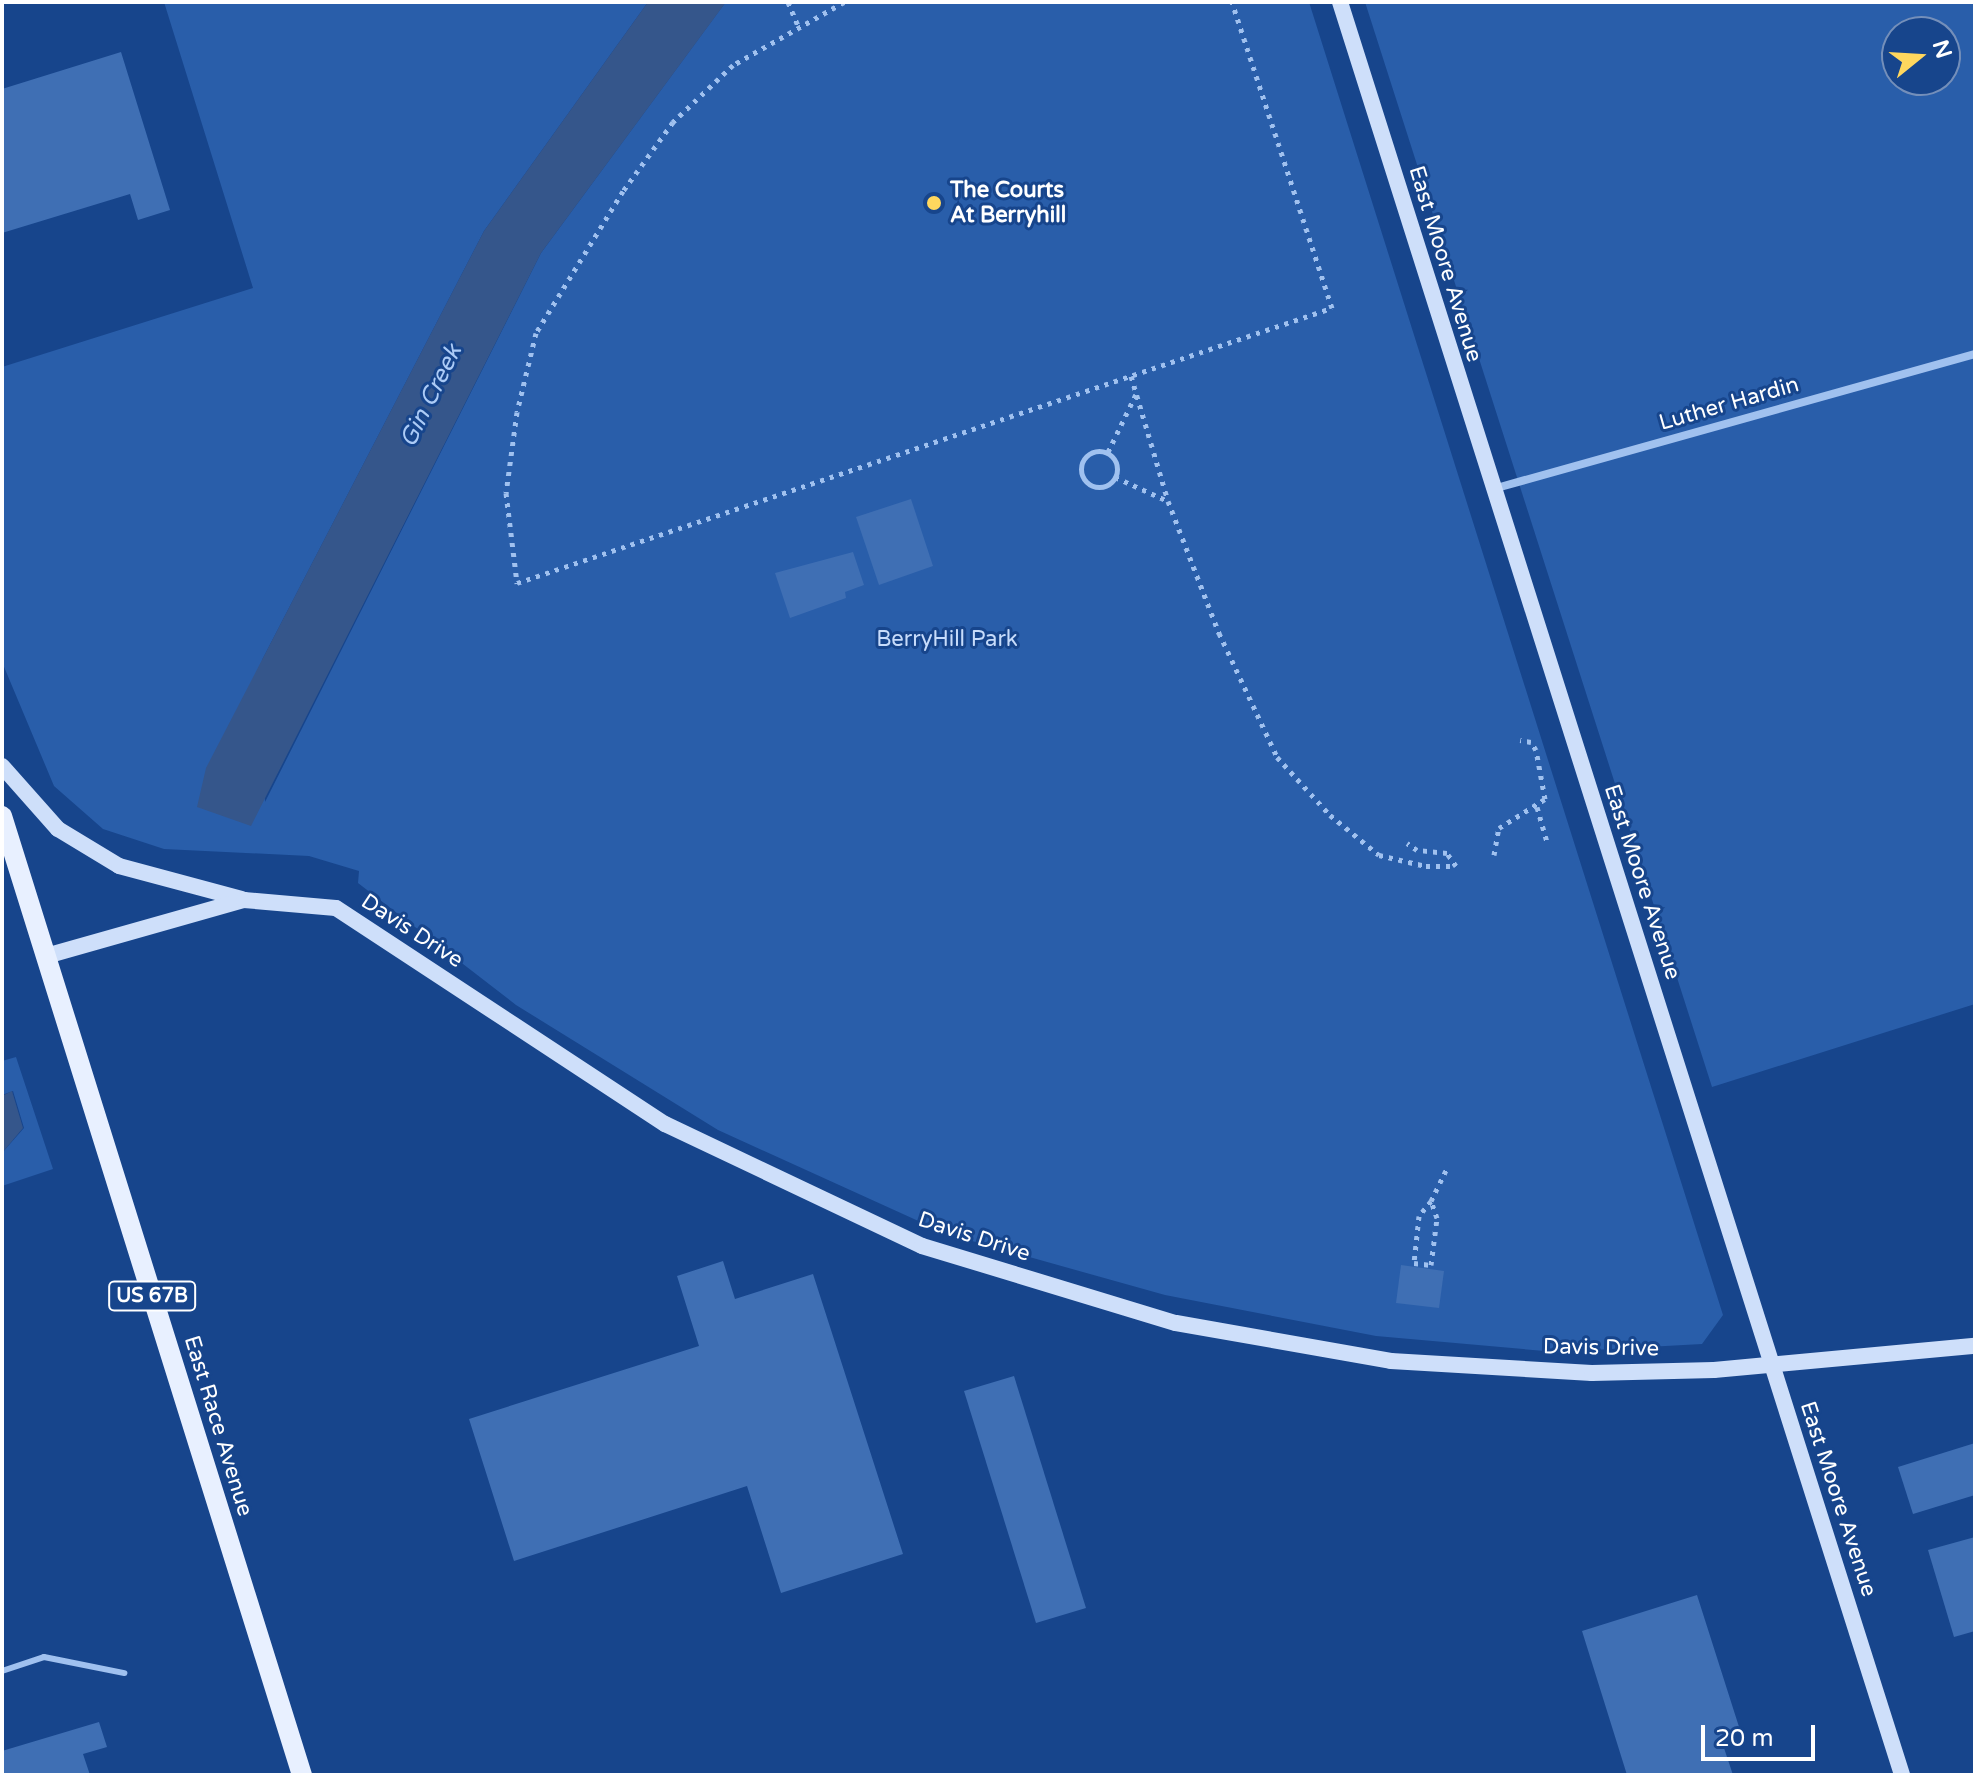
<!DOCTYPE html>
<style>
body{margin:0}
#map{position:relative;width:1977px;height:1777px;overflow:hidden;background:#17458c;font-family:"Varela Round",sans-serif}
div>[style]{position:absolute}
.green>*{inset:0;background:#295eaa}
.water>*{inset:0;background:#35568b}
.building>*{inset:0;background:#3f6fb4}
.path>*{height:5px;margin-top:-2.5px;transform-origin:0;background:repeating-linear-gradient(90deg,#a0c1ef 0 4px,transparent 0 10px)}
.path>.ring{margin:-2.5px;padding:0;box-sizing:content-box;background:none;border:5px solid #a0c1ef;border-radius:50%}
.lane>*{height:6px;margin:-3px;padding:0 3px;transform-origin:3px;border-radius:3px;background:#a0c1ef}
.street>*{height:8px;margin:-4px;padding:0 4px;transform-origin:4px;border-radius:4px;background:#a0c1ef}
.secondary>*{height:16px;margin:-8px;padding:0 8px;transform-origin:8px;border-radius:8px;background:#cedffa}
.primary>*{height:20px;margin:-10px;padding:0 10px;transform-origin:10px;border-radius:10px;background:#e8f0ff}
.dots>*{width:22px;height:22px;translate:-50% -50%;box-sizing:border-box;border:4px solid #17458c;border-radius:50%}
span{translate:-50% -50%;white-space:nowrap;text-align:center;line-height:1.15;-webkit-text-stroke:6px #17458c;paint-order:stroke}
.shield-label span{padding:2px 6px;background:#17458c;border:2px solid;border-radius:6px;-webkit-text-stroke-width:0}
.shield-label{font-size:20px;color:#fff;font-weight:700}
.poi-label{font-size:22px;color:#fff;font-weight:700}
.left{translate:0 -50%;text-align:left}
.street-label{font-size:22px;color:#fff}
.park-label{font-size:22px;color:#c7dcfb}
.water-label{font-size:24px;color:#accbf6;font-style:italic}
.frame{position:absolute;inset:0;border:4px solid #fff;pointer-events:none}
.north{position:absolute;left:1881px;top:16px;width:80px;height:80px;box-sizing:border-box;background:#17458c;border:2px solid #748fba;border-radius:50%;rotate:72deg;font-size:22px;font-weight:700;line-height:32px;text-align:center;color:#fff}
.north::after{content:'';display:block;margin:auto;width:28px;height:36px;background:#ffd75e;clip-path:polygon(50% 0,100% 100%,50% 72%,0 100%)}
.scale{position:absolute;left:1701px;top:1725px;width:114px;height:36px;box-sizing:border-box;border:4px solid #fff;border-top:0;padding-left:10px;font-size:24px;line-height:28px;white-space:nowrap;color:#fff;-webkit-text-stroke:6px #17458c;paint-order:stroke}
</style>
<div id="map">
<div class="green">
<i style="clip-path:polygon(164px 2px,648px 2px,484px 231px,262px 660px,265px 802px,541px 253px,725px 3px,1309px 2px,1723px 1315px,1702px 1344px,1556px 1352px,1376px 1336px,1165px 1295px,947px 1234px,718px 1130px,516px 1005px,358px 883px,359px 871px,309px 856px,164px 849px,103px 829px,54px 786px,2px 662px,2px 367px,253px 288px)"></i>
<i style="clip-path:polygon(evenodd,1365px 2px,1975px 2px,1975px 1004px,1712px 1087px,1365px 2px,1897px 32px,1945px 32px,1945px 80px,1897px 80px,1897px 32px)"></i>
<i style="clip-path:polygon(16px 1057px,53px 1169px,2px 1186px,2px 1153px,24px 1128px,13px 1091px,2px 1095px,2px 1061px)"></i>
</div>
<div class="water">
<i style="clip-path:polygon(648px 2px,726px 2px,541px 253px,251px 826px,197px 807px,206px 768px,484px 231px)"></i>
<i style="clip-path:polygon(12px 1091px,23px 1128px,2px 1153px,2px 1096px)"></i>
</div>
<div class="building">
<i style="clip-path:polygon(121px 52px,170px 210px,138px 220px,130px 194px,2px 233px,2px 89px)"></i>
<i style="clip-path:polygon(911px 499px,933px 566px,879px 585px,856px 517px)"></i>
<i style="clip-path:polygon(853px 552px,864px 585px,845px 592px,846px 598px,790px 618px,775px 573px)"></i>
<i style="clip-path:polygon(723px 1261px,735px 1299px,813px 1274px,903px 1554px,781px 1593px,747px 1486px,514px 1561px,469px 1419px,699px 1346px,677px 1276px)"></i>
<i style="clip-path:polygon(1401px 1265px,1444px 1271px,1439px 1308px,1396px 1303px)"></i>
<i style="clip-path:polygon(1014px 1376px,1086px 1608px,1036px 1623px,964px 1391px)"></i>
<i style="clip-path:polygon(1975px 1443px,1975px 1495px,1913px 1514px,1898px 1467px)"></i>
<i style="clip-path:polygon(1975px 1537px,1975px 1631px,1954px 1637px,1928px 1550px)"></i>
<i style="clip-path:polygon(1697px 1595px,1740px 1730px,1720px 1736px,1733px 1775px,1627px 1775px,1582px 1631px)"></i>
<i style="clip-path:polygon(99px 1722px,107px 1747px,83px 1754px,90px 1775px,2px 1775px,2px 1751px)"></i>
</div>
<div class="path">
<i style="left:788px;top:2px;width:25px;rotate:67deg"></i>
<i style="left:844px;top:2px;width:128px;rotate:150.4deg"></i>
<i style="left:733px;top:65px;width:83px;rotate:136.5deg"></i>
<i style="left:673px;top:122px;width:85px;rotate:125.9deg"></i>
<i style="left:623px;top:191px;width:167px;rotate:121.5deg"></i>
<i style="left:536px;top:333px;width:81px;rotate:103.5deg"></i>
<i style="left:517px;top:412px;width:82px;rotate:97.7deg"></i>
<i style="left:506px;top:493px;width:91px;rotate:83deg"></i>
<i style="left:517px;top:583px;width:860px;rotate:-18.65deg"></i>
<i style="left:1332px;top:308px;width:322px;rotate:-108.1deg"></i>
<i style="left:1131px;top:376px;width:130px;rotate:73.5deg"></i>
<i style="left:1168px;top:501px;width:142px;rotate:68.9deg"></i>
<i style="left:1219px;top:633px;width:137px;rotate:64.9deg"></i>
<i style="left:1277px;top:757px;width:79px;rotate:47.6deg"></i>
<i style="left:1330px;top:815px;width:63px;rotate:39.2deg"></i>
<i style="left:1379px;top:855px;width:48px;rotate:13.2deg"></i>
<i style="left:1426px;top:866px;width:30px"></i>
<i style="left:1456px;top:866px;width:16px;rotate:-125deg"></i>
<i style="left:1447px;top:853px;width:30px;rotate:-174deg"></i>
<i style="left:1417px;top:850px;width:12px;rotate:-145deg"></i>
<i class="ring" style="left:1081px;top:451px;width:31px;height:31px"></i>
<i style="left:1108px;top:452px;width:64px;rotate:-64.2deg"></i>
<i style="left:1115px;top:477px;width:58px;rotate:24.4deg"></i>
<i style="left:1537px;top:807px;width:36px;rotate:74deg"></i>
<i style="left:1494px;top:855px;width:27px;rotate:-80deg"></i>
<i style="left:1499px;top:828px;width:54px;rotate:-32.2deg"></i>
<i style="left:1545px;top:799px;width:50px;rotate:-100.4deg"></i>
<i style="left:1536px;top:750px;width:9px;rotate:-122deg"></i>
<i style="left:1531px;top:742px;width:11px;rotate:-170deg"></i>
<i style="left:1431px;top:1201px;width:19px;rotate:129deg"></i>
<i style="left:1419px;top:1216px;width:47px;rotate:96.1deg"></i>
<i style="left:1414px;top:1263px;width:17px;rotate:7deg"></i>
<i style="left:1431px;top:1265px;width:47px;rotate:-82.7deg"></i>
<i style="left:1437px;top:1218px;width:18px;rotate:-109deg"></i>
<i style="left:1431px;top:1201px;width:37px;rotate:-64deg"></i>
</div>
<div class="lane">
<i style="left:2px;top:1671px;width:44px;rotate:-18.4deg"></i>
<i style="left:44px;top:1657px;width:82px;rotate:11.3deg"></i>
</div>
<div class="street">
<i style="left:1493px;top:489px;width:501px;rotate:-15.65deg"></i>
</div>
<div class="secondary">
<i style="left:1340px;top:2px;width:1860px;rotate:72.41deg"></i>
<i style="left:2px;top:766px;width:84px;rotate:48.4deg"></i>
<i style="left:58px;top:829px;width:71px;rotate:31.2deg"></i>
<i style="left:119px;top:866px;width:127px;rotate:15deg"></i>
<i style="left:46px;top:956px;width:206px;rotate:-15.8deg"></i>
<i style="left:244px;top:900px;width:92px;rotate:5deg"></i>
<i style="left:336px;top:908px;width:394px;rotate:33.3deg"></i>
<i style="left:665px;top:1124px;width:284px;rotate:25.4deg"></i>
<i style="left:922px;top:1246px;width:265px;rotate:16.9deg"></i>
<i style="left:1176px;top:1323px;width:218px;rotate:10deg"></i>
<i style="left:1391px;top:1361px;width:201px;rotate:3.4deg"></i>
<i style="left:1592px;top:1373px;width:122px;rotate:-1.4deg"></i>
<i style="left:1714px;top:1370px;width:262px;rotate:-5.3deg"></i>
</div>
<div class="primary">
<i style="left:2px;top:816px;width:1005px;rotate:72.63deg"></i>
</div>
<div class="dots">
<i style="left:934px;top:203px;background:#ffd75e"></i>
</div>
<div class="shield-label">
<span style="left:152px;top:1296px">US 67B</span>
</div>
<div class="poi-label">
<span class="left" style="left:950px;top:203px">The Courts<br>At Berryhill</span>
</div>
<div class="street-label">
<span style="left:1445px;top:264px;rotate:73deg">East Moore Avenue</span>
<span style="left:1729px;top:404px;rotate:-16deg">Luther Hardin</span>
<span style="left:1642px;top:882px;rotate:72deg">East Moore Avenue</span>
<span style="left:412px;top:931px;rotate:33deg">Davis Drive</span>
<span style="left:974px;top:1237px;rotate:18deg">Davis Drive</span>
<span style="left:1601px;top:1348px;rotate:1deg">Davis Drive</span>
<span style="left:218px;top:1426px;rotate:73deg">East Race Avenue</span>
<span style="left:1838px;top:1499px;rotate:72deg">East Moore Avenue</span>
</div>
<div class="park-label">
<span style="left:947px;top:640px">BerryHill Park</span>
</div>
<div class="water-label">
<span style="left:431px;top:396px;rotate:-64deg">Gin Creek</span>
</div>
<div class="frame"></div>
<div class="north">N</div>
<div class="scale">20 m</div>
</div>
